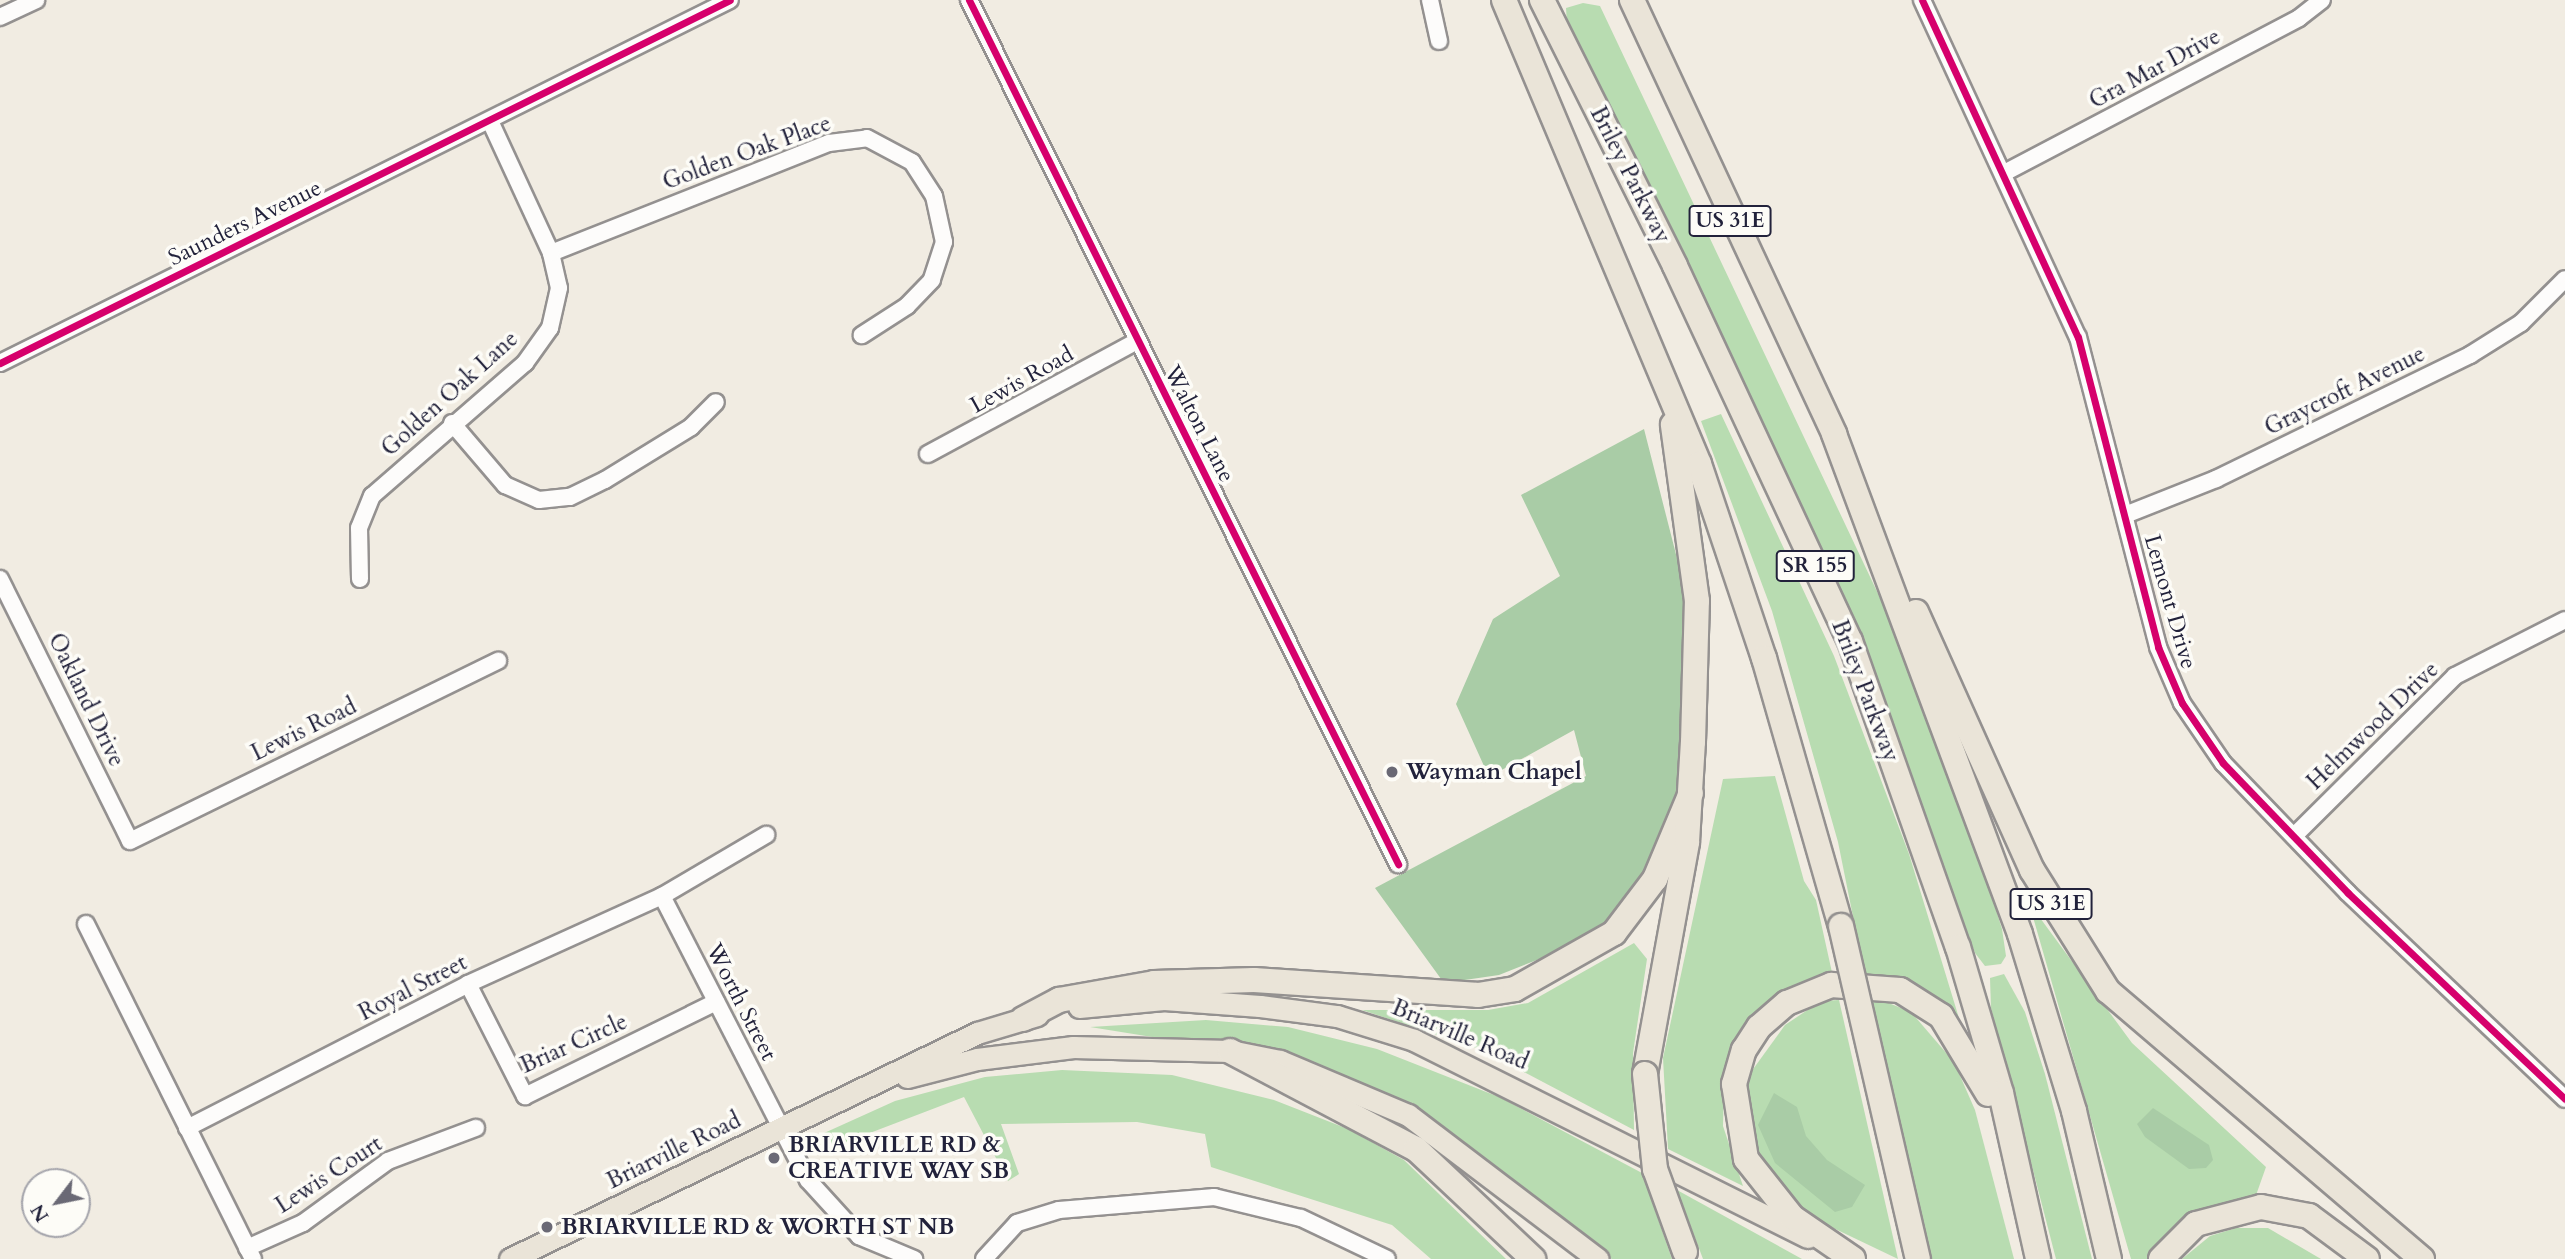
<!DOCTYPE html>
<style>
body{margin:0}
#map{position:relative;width:2565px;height:1259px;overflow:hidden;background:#f1ece2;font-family:Cardo,serif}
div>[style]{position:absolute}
.green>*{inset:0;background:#b8dcb1}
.forest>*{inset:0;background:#a9cca6}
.roads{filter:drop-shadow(2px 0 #949190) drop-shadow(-2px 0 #949190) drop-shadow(0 2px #949190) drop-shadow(0 -2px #949190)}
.minor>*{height:16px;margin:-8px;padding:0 8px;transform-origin:8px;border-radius:8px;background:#fdfcfb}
.major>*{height:21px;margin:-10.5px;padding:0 10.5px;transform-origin:10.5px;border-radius:10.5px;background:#eae4d8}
.highway>*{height:24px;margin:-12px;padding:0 12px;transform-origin:12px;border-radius:12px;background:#eae4d8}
.bridges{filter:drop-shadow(2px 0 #949190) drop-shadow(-2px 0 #949190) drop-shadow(0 2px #949190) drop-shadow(0 -2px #949190)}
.highway-bridge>*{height:24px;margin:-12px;padding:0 12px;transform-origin:12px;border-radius:12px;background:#eae4d8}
.cycleway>*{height:7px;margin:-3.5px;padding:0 3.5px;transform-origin:3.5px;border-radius:3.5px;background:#d6006c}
.dots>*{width:19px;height:19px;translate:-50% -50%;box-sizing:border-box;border:4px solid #fdfcf7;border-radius:50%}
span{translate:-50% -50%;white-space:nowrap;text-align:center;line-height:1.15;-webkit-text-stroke:7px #fdfcf7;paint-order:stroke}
.shield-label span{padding:2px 5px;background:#fdfcf7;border:2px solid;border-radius:5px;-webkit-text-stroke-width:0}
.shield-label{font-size:21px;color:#22223b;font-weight:700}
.street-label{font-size:23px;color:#22223b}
.poi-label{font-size:23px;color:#22223b;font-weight:700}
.left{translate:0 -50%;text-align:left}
.north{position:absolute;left:21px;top:1168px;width:70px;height:70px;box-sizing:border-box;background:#fdfcf7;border:2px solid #a5a5ac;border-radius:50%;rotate:238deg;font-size:19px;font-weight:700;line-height:28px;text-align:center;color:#22223b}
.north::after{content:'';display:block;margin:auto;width:24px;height:32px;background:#6a6975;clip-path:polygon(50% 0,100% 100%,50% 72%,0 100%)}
</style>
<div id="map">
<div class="green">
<i style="clip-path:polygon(1583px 3px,1600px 6px,1890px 619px,1979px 856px,2002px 929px,2006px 956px,2001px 964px,1985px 966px,1975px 953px,1872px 675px,1567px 24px,1566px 8px)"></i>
<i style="clip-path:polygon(1721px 414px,1834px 656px,1909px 854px,1962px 1028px,1865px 976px,1838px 842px,1772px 611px,1701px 421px)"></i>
<i style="clip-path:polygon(1775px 776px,1804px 881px,1816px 900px,1833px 977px,1817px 980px,1724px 1085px,1723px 1126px,1743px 1186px,1668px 1149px,1663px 1058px,1723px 779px)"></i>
<i style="clip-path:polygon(2029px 903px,2132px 1043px,2266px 1167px,2255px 1198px,2188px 1220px,2149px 1259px,2131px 1259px)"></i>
<i style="clip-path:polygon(1634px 943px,1647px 959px,1633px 1053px,1634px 1130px,1482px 1050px,1362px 1010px,1488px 1010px,1528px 1003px)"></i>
<i style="clip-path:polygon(2004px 974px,2025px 1012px,2045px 1074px,2092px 1259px,2056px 1259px,1991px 1008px,1990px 978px)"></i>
<i style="clip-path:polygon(1871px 996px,1911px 1012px,1954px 1062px,1975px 1110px,2014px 1259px,1931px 1259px)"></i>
<i style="clip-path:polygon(1839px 1000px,1898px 1259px,1806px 1215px,1759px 1163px,1746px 1099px,1751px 1072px,1785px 1025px,1821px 1001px)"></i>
<i style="clip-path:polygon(1206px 1020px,1288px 1027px,1377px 1049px,1499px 1097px,1642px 1173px,1672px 1259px,1612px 1259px,1415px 1114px,1283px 1058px,1090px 1027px)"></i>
<i style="clip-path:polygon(1062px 1070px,1172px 1075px,1274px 1100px,1348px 1129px,1404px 1160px,1506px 1259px,1431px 1259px,1392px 1225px,1211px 1167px,1205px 1134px,1137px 1122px,1001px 1124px,1019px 1174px,1008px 1181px,964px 1097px,828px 1149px,822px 1134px,895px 1101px,985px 1077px)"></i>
<i style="clip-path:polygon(1677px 1190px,1802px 1259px,1703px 1259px)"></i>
<i style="clip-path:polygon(2236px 1228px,2268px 1228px,2321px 1259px,2182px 1259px,2210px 1236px)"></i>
</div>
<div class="forest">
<i style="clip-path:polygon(1644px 429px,1692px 617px,1688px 724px,1673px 809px,1652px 859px,1615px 916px,1557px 952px,1499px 975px,1444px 983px,1375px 888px,1586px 776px,1574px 730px,1489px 777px,1456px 704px,1493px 619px,1560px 576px,1521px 495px)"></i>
<i style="clip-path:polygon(1774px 1093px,1797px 1107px,1806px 1136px,1827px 1160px,1865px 1185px,1852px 1207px,1835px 1212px,1775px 1163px,1758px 1125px)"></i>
<i style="clip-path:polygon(2153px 1108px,2209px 1145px,2213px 1160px,2206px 1168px,2189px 1169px,2145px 1137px,2137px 1124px)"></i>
</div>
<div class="roads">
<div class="minor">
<i style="left:969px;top:0;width:965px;rotate:63.59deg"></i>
<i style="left:1430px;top:0;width:42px;rotate:77.6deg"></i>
<i style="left:1922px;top:0;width:371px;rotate:65.2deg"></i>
<i style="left:2078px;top:337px;width:320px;rotate:75.5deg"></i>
<i style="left:2158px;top:647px;width:61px;rotate:66.8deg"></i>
<i style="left:2182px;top:703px;width:73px;rotate:55.7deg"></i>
<i style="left:2223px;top:763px;width:180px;rotate:46.1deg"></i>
<i style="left:2348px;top:893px;width:299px;rotate:43.5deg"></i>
<i style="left:0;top:17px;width:40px;rotate:-25deg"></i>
<i style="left:2006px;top:172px;width:331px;rotate:-27.7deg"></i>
<i style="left:2299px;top:18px;width:29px;rotate:-38deg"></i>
<i style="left:551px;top:253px;width:299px;rotate:-21.6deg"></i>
<i style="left:829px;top:143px;width:38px;rotate:-7deg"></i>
<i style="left:867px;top:138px;width:51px;rotate:28.1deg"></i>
<i style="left:912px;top:162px;width:40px;rotate:57.1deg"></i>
<i style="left:934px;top:196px;width:47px;rotate:77.7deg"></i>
<i style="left:944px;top:242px;width:40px;rotate:108deg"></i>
<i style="left:932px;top:280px;width:36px;rotate:134deg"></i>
<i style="left:907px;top:306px;width:54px;rotate:147.2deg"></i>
<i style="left:0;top:363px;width:815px;rotate:-26.44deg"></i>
<i style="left:452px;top:423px;width:82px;rotate:49.5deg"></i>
<i style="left:505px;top:485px;width:37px;rotate:24deg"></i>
<i style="left:539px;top:500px;width:31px;rotate:-6deg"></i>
<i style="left:570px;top:497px;width:39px;rotate:-26deg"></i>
<i style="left:605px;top:480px;width:101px;rotate:-31.6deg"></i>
<i style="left:691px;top:427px;width:35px;rotate:-45deg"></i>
<i style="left:928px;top:454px;width:235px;rotate:-28.4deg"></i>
<i style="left:2125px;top:515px;width:98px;rotate:-21.6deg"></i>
<i style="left:2216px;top:479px;width:283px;rotate:-26deg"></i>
<i style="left:2470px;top:355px;width:60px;rotate:-32.1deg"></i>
<i style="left:2521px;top:323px;width:62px;rotate:-45deg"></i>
<i style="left:0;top:579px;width:292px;rotate:63.6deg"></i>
<i style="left:130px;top:841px;width:410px;rotate:-26.1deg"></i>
<i style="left:360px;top:579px;width:51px;rotate:-91.1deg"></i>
<i style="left:359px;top:528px;width:35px;rotate:-68deg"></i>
<i style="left:372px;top:496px;width:203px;rotate:-41deg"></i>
<i style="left:525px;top:363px;width:43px;rotate:-54.5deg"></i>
<i style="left:550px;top:328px;width:41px;rotate:-77.3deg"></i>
<i style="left:559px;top:288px;width:36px;rotate:-103deg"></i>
<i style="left:551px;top:253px;width:143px;rotate:-114.8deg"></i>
<i style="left:2294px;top:836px;width:227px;rotate:-44.8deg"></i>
<i style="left:2455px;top:676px;width:123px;rotate:-27deg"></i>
<i style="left:662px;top:896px;width:319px;rotate:62.8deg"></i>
<i style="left:808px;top:1180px;width:76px;rotate:47.7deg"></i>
<i style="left:859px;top:1236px;width:60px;rotate:22.7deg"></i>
<i style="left:86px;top:924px;width:374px;rotate:63.5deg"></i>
<i style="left:468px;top:984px;width:126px;rotate:63deg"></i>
<i style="left:525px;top:1096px;width:213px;rotate:-26.2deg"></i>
<i style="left:187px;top:1128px;width:316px;rotate:-27.1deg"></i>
<i style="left:468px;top:984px;width:213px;rotate:-24.4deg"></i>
<i style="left:662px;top:896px;width:121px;rotate:-30.4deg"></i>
<i style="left:247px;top:1248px;width:61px;rotate:-24.1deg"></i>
<i style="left:303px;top:1223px;width:105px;rotate:-36.1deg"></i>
<i style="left:388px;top:1161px;width:94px;rotate:-20.6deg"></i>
<i style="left:984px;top:1259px;width:49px;rotate:-47.5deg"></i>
<i style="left:1017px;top:1223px;width:44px;rotate:-17.2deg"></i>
<i style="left:1059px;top:1210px;width:156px;rotate:-4.8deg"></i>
<i style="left:1214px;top:1197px;width:89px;rotate:13.6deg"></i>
<i style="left:1301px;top:1218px;width:95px;rotate:25.5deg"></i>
</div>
<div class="major">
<i style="left:1079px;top:1007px;width:85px;rotate:-5.4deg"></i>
<i style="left:1164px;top:999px;width:96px;rotate:4.2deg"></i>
<i style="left:1260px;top:1006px;width:78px;rotate:7.4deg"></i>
<i style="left:1337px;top:1016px;width:81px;rotate:17.3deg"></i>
<i style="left:1414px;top:1040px;width:440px;rotate:26.6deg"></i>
<i style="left:907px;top:1077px;width:72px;rotate:-14.4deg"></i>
<i style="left:977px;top:1059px;width:97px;rotate:-7.1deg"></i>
<i style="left:1073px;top:1047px;width:157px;rotate:1.5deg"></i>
<i style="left:1230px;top:1051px;width:51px;rotate:11.3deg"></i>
<i style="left:1280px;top:1061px;width:139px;rotate:22.9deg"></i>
<i style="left:1408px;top:1115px;width:238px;rotate:37.2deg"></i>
<i style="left:510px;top:1259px;width:519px;rotate:-25.82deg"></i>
<i style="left:977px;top:1033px;width:63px;rotate:-16.7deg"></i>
</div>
<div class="highway">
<i style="left:1504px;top:0;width:503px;rotate:67.2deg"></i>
<i style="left:1699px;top:464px;width:205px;rotate:71.5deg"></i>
<i style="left:1764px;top:658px;width:279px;rotate:74deg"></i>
<i style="left:1542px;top:0;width:297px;rotate:63.4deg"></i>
<i style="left:1675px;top:266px;width:414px;rotate:65deg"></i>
<i style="left:1850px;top:641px;width:324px;rotate:70.6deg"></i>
<i style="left:1958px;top:947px;width:152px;rotate:73.6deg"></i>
<i style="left:2001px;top:1093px;width:170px;rotate:77.4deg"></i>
<i style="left:1632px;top:0;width:479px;rotate:65deg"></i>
<i style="left:1834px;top:434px;width:533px;rotate:69.59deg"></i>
<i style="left:2020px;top:934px;width:185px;rotate:73deg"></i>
<i style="left:2074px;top:1111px;width:152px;rotate:76.7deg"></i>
<i style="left:1916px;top:612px;width:283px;rotate:65.8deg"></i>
<i style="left:2032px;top:870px;width:143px;rotate:57.9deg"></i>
<i style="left:2108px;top:991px;width:413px;rotate:40.5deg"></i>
<i style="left:1023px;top:1019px;width:41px;rotate:-27.8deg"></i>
<i style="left:1059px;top:1000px;width:97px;rotate:-10.1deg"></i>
<i style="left:1154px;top:983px;width:100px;rotate:-1.7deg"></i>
<i style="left:1254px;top:980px;width:225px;rotate:3.8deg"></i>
<i style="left:1478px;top:995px;width:37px;rotate:-9deg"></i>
<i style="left:1515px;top:989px;width:114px;rotate:-29.5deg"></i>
<i style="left:1614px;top:933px;width:68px;rotate:-52.8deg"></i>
<i style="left:1655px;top:879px;width:93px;rotate:-67.3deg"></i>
<i style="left:1230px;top:1051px;width:210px;rotate:27.8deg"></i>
<i style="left:1416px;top:1149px;width:161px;rotate:43.2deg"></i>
<i style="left:1645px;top:1074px;width:236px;rotate:-79.7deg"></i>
<i style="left:1687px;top:842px;width:100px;rotate:-86.6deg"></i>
<i style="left:1693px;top:742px;width:141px;rotate:-88.4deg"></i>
<i style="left:1697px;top:601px;width:178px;rotate:-97.8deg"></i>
<i style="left:1853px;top:1259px;width:74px;rotate:-145.5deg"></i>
<i style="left:1792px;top:1217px;width:74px;rotate:-128.4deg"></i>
<i style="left:1746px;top:1159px;width:76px;rotate:-99.1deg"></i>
<i style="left:1734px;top:1084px;width:35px;rotate:-74deg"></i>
<i style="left:1744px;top:1050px;width:27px;rotate:-57deg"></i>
<i style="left:1759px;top:1027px;width:37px;rotate:-41deg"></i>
<i style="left:1787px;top:1003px;width:48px;rotate:-22.2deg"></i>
<i style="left:1831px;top:985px;width:69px;rotate:4.1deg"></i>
<i style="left:1900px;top:990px;width:49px;rotate:32.4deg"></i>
<i style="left:1941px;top:1016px;width:91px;rotate:58.9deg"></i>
<i style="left:2161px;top:1259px;width:49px;rotate:-45deg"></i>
<i style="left:2196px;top:1224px;width:67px;rotate:-14.7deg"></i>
<i style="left:2261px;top:1207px;width:49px;rotate:10.6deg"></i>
<i style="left:2309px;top:1216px;width:72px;rotate:36.6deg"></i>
</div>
</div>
<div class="bridges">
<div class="highway-bridge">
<i style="left:1841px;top:926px;width:342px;rotate:77deg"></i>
<i style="left:1645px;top:1074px;width:96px;rotate:84deg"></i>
<i style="left:1655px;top:1169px;width:88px;rotate:70.1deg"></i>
</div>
</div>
<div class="cycleway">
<i style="left:969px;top:0;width:965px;rotate:63.59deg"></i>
<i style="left:1922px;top:0;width:371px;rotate:65.2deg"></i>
<i style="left:2078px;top:337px;width:320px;rotate:75.5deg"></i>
<i style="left:2158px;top:647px;width:61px;rotate:66.8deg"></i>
<i style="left:2182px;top:703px;width:73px;rotate:55.7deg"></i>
<i style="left:2223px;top:763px;width:180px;rotate:46.1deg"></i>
<i style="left:2348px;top:893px;width:299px;rotate:43.5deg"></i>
<i style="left:0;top:363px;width:815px;rotate:-26.44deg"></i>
</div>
<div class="dots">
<i style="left:1392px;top:772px;background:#6a6975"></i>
<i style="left:774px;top:1158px;background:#6a6975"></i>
<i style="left:547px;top:1227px;background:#6a6975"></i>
</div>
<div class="shield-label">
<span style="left:1730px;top:221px">US 31E</span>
<span style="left:1815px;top:566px">SR 155</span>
<span style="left:2051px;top:904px">US 31E</span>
</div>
<div class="street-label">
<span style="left:2155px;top:69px;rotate:-28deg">Gra Mar Drive</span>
<span style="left:747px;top:153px;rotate:-20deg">Golden Oak Place</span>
<span style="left:1630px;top:175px;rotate:63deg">Briley Parkway</span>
<span style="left:245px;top:223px;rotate:-26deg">Saunders Avenue</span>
<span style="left:1022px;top:380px;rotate:-29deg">Lewis Road</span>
<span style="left:2345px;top:391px;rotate:-26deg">Graycroft Avenue</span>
<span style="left:450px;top:394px;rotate:-42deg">Golden Oak Lane</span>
<span style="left:1199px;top:424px;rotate:63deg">Walton Lane</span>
<span style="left:2170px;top:602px;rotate:74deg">Lemont Drive</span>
<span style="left:1865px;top:691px;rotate:69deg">Briley Parkway</span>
<span style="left:86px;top:700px;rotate:64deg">Oakland Drive</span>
<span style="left:2373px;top:726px;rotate:-44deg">Helmwood Drive</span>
<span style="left:304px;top:730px;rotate:-26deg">Lewis Road</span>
<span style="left:413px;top:988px;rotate:-27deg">Royal Street</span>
<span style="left:741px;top:1002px;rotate:63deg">Worth Street</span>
<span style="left:1460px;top:1035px;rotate:23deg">Briarville Road</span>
<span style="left:574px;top:1044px;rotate:-24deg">Briar Circle</span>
<span style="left:674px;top:1151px;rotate:-26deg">Briarville Road</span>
<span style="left:329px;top:1175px;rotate:-33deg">Lewis Court</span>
</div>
<div class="poi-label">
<span class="left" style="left:1406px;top:772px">Wayman Chapel</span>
<span class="left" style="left:788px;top:1158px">BRIARVILLE RD &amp;<br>CREATIVE WAY SB</span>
<span class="left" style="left:561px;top:1227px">BRIARVILLE RD &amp; WORTH ST NB</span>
</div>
<div class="north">N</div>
</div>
